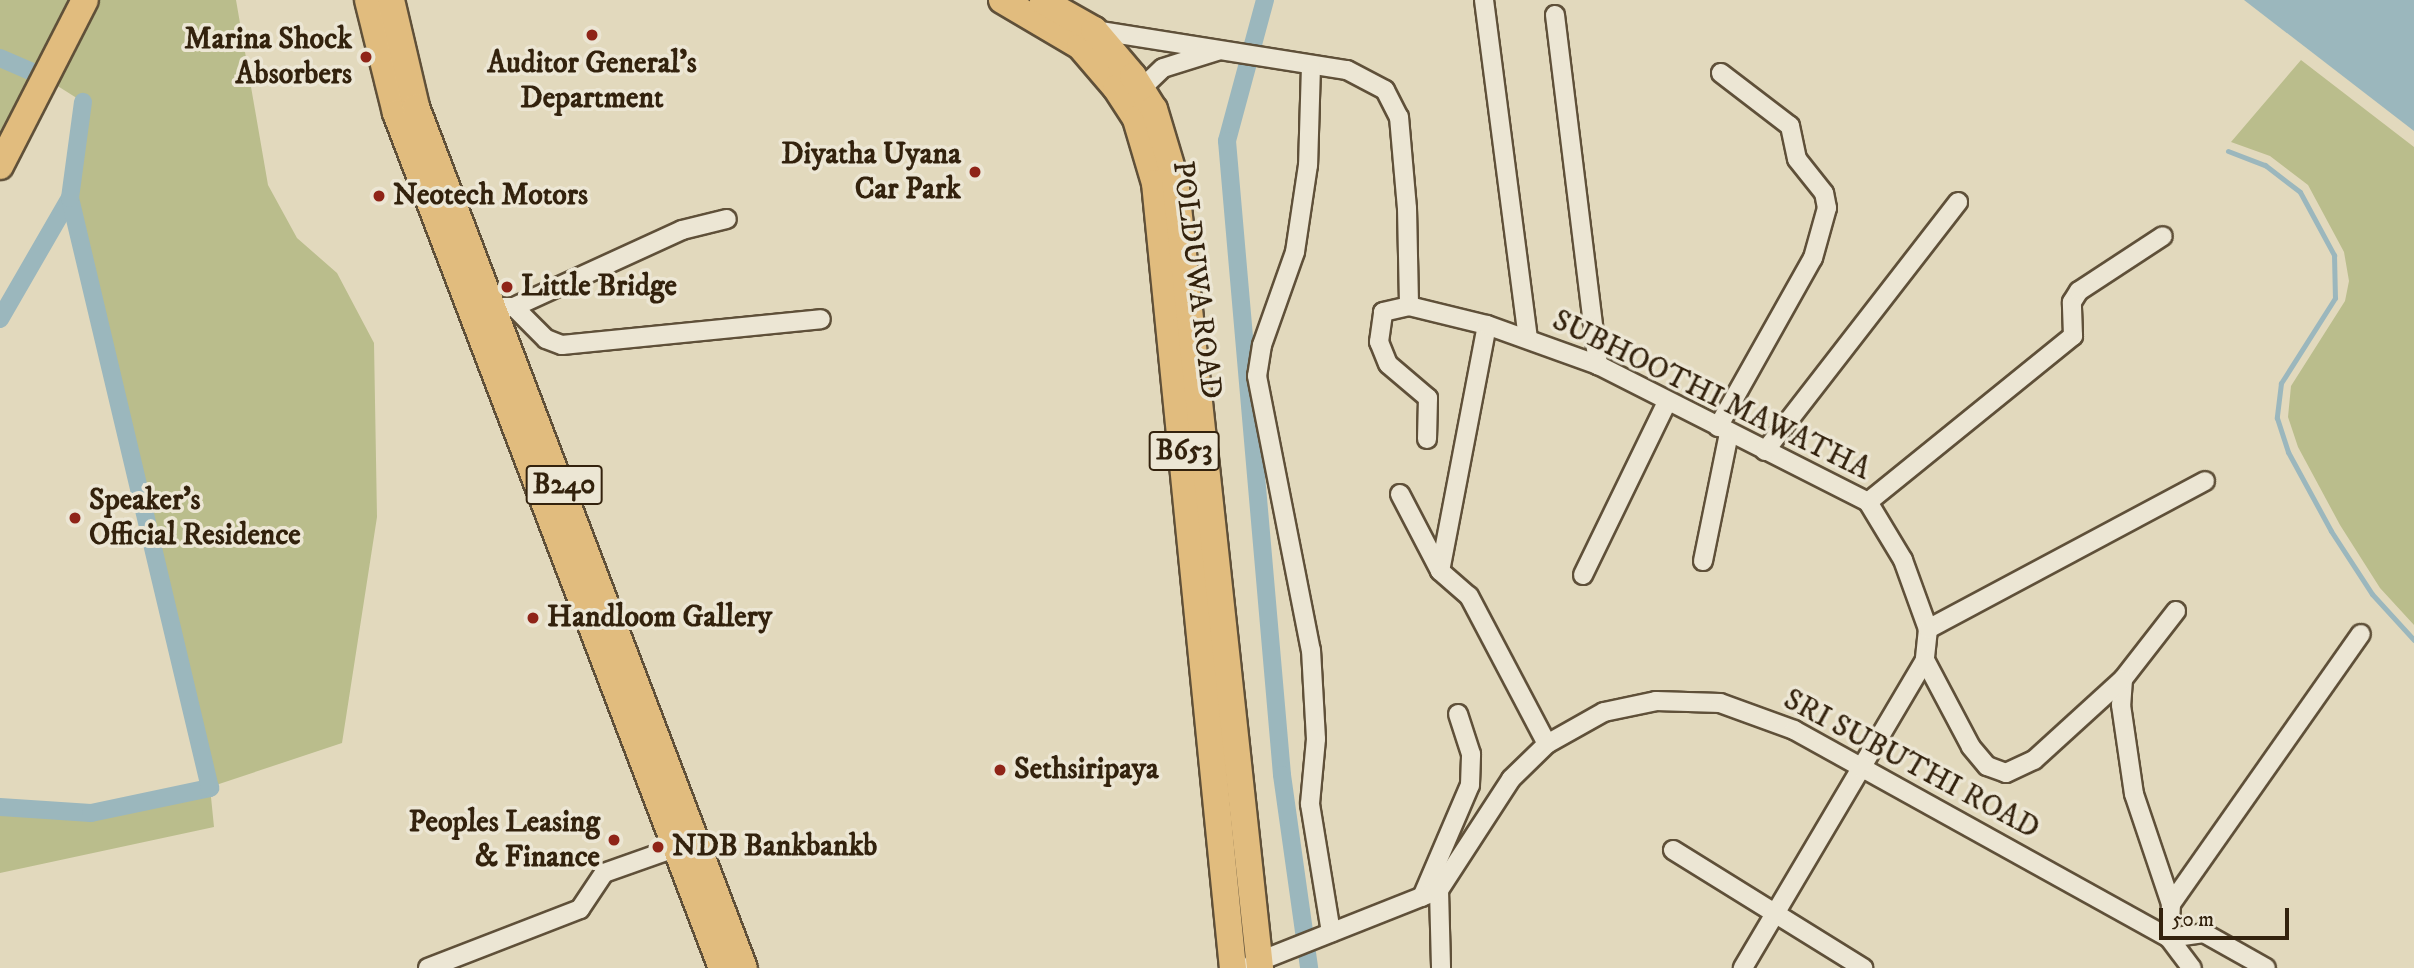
<!DOCTYPE html>
<style>
body{margin:0}
#map{position:relative;width:2414px;height:968px;overflow:hidden;background:#e2d9bd;font-family:"IM FELL DW Pica",serif}
div>[style]{position:absolute}
.green>*{inset:0;background:#babd8c}
.water>*{inset:0;background:#9bb7bd}
.stream>*{height:5px;margin:-2.5px;padding:0 2.5px;transform-origin:2.5px;border-radius:2.5px;background:#9bb7bd}
.canal>*{height:18px;margin:-9px;padding:0 9px;transform-origin:9px;border-radius:9px;background:#9bb7bd}
.roads{filter:drop-shadow(2px 0 #5f5039) drop-shadow(-2px 0 #5f5039) drop-shadow(0 2px #5f5039) drop-shadow(0 -2px #5f5039)}
.minor>*{height:18px;margin:-9px;padding:0 9px;transform-origin:9px;border-radius:9px;background:#ece6d4}
.primary>*{height:26px;margin:-13px;padding:0 13px;transform-origin:13px;border-radius:13px;background:#e1bc7e}
.dots>*{width:19px;height:19px;translate:-50% -50%;box-sizing:border-box;border:4px solid #ece6d4;border-radius:50%}
span{translate:-50% -50%;white-space:nowrap;text-align:center;line-height:1.15;-webkit-text-stroke:7px #ece6d4;paint-order:stroke}
.shield-label span{padding:2px 5px;background:#ece6d4;border:2px solid;border-radius:5px;-webkit-text-stroke-width:0}
.shield-label{font-size:28px;color:#33220d;font-weight:700}
.poi-label{font-size:30px;color:#33220d;font-weight:700}
.right{translate:-100% -50%;text-align:right}
.left{translate:0 -50%;text-align:left}
.street-label{font-size:30px;color:#33220d}
.scale{position:absolute;left:2159px;top:908px;width:130px;height:32px;box-sizing:border-box;border:4px solid #33220d;border-top:0;padding-left:9px;font-size:21px;line-height:24px;white-space:nowrap;color:#33220d;-webkit-text-stroke:5px #ece6d4;paint-order:stroke}
</style>
<div id="map">
<div class="green">
<i style="clip-path:polygon(0 0,236px 0,268px 185px,297px 238px,337px 273px,374px 343px,377px 517px,342px 743px,210px 787px,214px 827px,0 873px,0 807px,91px 813px,210px 787px,70px 198px,83px 102px,45px 78px,0 166px)"></i>
<i style="clip-path:polygon(2301px 60px,2414px 147px,2414px 625px,2380px 588px,2340px 525px,2298px 447px,2288px 417px,2291px 386px,2345px 301px,2349px 281px,2344px 252px,2308px 185px,2270px 156px,2231px 142px)"></i>
</div>
<div class="water">
<i style="clip-path:polygon(2244px 0,2414px 0,2414px 131px)"></i>
</div>
<div class="stream">
<i style="left:2228px;top:151px;width:40px;rotate:21deg"></i>
<i style="left:2265px;top:165px;width:44px;rotate:37.6deg"></i>
<i style="left:2300px;top:192px;width:72px;rotate:61.6deg"></i>
<i style="left:2334px;top:255px;width:43px;rotate:88.7deg"></i>
<i style="left:2335px;top:298px;width:101px;rotate:122.4deg"></i>
<i style="left:2281px;top:383px;width:35px;rotate:97deg"></i>
<i style="left:2277px;top:418px;width:36px;rotate:72deg"></i>
<i style="left:2288px;top:452px;width:90px;rotate:61.4deg"></i>
<i style="left:2331px;top:531px;width:75px;rotate:56.9deg"></i>
<i style="left:2372px;top:594px;width:62px;rotate:47.6deg"></i>
</div>
<div class="canal">
<i style="left:1265px;top:0;width:146px;rotate:105.1deg"></i>
<i style="left:1227px;top:141px;width:636px;rotate:85.04deg"></i>
<i style="left:1282px;top:775px;width:195px;rotate:82deg"></i>
<i style="left:0;top:58px;width:48px;rotate:23.4deg"></i>
<i style="left:0;top:319px;width:140px;rotate:-60deg"></i>
<i style="left:0;top:807px;width:91px;rotate:3.8deg"></i>
<i style="left:91px;top:813px;width:122px;rotate:-11.9deg"></i>
<i style="left:210px;top:788px;width:606px;rotate:-103.35deg"></i>
<i style="left:70px;top:198px;width:97px;rotate:-82.3deg"></i>
</div>
<div class="roads">
<div class="minor">
<i style="left:1484px;top:0;width:341px;rotate:82.6deg"></i>
<i style="left:1555px;top:15px;width:353px;rotate:83deg"></i>
<i style="left:1094px;top:30px;width:256px;rotate:9deg"></i>
<i style="left:1347px;top:70px;width:43px;rotate:27.8deg"></i>
<i style="left:1385px;top:90px;width:30px;rotate:63deg"></i>
<i style="left:1399px;top:117px;width:91px;rotate:85deg"></i>
<i style="left:1407px;top:208px;width:98px;rotate:88.8deg"></i>
<i style="left:1311px;top:66px;width:99px;rotate:91.7deg"></i>
<i style="left:1308px;top:165px;width:88px;rotate:98.5deg"></i>
<i style="left:1295px;top:252px;width:99px;rotate:109.5deg"></i>
<i style="left:1262px;top:345px;width:31px;rotate:99deg"></i>
<i style="left:1257px;top:376px;width:279px;rotate:78.9deg"></i>
<i style="left:1311px;top:650px;width:89px;rotate:86.8deg"></i>
<i style="left:1316px;top:739px;width:65px;rotate:95.3deg"></i>
<i style="left:1310px;top:804px;width:130px;rotate:80.7deg"></i>
<i style="left:1141px;top:89px;width:30px;rotate:-44deg"></i>
<i style="left:1163px;top:68px;width:57px;rotate:-17.5deg"></i>
<i style="left:496px;top:307px;width:18px"></i>
<i style="left:514px;top:307px;width:45px;rotate:45deg"></i>
<i style="left:546px;top:339px;width:17px;rotate:21deg"></i>
<i style="left:562px;top:345px;width:260px;rotate:-5.7deg"></i>
<i style="left:514px;top:307px;width:185px;rotate:-24.6deg"></i>
<i style="left:682px;top:230px;width:46px;rotate:-13.7deg"></i>
<i style="left:1487px;top:325px;width:250px;rotate:100.8deg"></i>
<i style="left:1440px;top:571px;width:38px;rotate:41deg"></i>
<i style="left:1469px;top:596px;width:167px;rotate:62.2deg"></i>
<i style="left:1718px;top:427px;width:194px;rotate:-60.7deg"></i>
<i style="left:1813px;top:258px;width:52px;rotate:-74.4deg"></i>
<i style="left:1827px;top:208px;width:15px;rotate:-101deg"></i>
<i style="left:1824px;top:193px;width:43px;rotate:-128.5deg"></i>
<i style="left:1797px;top:159px;width:34px;rotate:-102deg"></i>
<i style="left:1790px;top:126px;width:87px;rotate:-142.5deg"></i>
<i style="left:1427px;top:439px;width:41px;rotate:-88.6deg"></i>
<i style="left:1428px;top:398px;width:52px;rotate:-139.6deg"></i>
<i style="left:1388px;top:364px;width:24px;rotate:-112deg"></i>
<i style="left:1379px;top:342px;width:30px;rotate:-82deg"></i>
<i style="left:1383px;top:312px;width:27px;rotate:-13deg"></i>
<i style="left:1409px;top:306px;width:80px;rotate:13.7deg"></i>
<i style="left:1487px;top:325px;width:118px;rotate:19.8deg"></i>
<i style="left:1598px;top:365px;width:303px;rotate:26.9deg"></i>
<i style="left:1868px;top:502px;width:68px;rotate:58.9deg"></i>
<i style="left:1903px;top:560px;width:73px;rotate:70.1deg"></i>
<i style="left:1928px;top:629px;width:31px;rotate:96deg"></i>
<i style="left:1925px;top:660px;width:358px;rotate:120.6deg"></i>
<i style="left:1765px;top:451px;width:315px;rotate:-52.2deg"></i>
<i style="left:1400px;top:494px;width:87px;rotate:62.5deg"></i>
<i style="left:1868px;top:502px;width:264px;rotate:-39deg"></i>
<i style="left:2073px;top:336px;width:34px;rotate:-92deg"></i>
<i style="left:2072px;top:302px;width:13px;rotate:-58deg"></i>
<i style="left:2079px;top:291px;width:100px;rotate:-33.2deg"></i>
<i style="left:1703px;top:561px;width:131px;rotate:-78.5deg"></i>
<i style="left:1583px;top:575px;width:192px;rotate:-64.1deg"></i>
<i style="left:2176px;top:611px;width:86px;rotate:127.9deg"></i>
<i style="left:2123px;top:679px;width:26px;rotate:94deg"></i>
<i style="left:2121px;top:705px;width:90px;rotate:81.7deg"></i>
<i style="left:2134px;top:794px;width:116px;rotate:71.4deg"></i>
<i style="left:2171px;top:904px;width:34px;rotate:93deg"></i>
<i style="left:2169px;top:938px;width:35px;rotate:-8deg"></i>
<i style="left:2204px;top:933px;width:71px;rotate:29.4deg"></i>
<i style="left:1928px;top:629px;width:314px;rotate:-28.1deg"></i>
<i style="left:1925px;top:660px;width:98px;rotate:62.1deg"></i>
<i style="left:1971px;top:747px;width:25px;rotate:50deg"></i>
<i style="left:1987px;top:766px;width:20px;rotate:20deg"></i>
<i style="left:2006px;top:773px;width:31px;rotate:-25deg"></i>
<i style="left:2034px;top:760px;width:120px;rotate:-42.3deg"></i>
<i style="left:1673px;top:850px;width:224px;rotate:31.8deg"></i>
<i style="left:1439px;top:890px;width:78px;rotate:88.5deg"></i>
<i style="left:1422px;top:897px;width:122px;rotate:-66.8deg"></i>
<i style="left:1470px;top:785px;width:31px;rotate:-88deg"></i>
<i style="left:1471px;top:754px;width:42px;rotate:-108deg"></i>
<i style="left:2171px;top:904px;width:330px;rotate:-54.9deg"></i>
<i style="left:1252px;top:964px;width:201px;rotate:-21.6deg"></i>
<i style="left:1439px;top:890px;width:132px;rotate:-57deg"></i>
<i style="left:1511px;top:779px;width:50px;rotate:-44.2deg"></i>
<i style="left:1547px;top:744px;width:65px;rotate:-29.3deg"></i>
<i style="left:1604px;top:712px;width:53px;rotate:-11.9deg"></i>
<i style="left:1656px;top:701px;width:64px;rotate:1.8deg"></i>
<i style="left:1720px;top:703px;width:79px;rotate:20deg"></i>
<i style="left:1794px;top:730px;width:429px;rotate:29deg"></i>
<i style="left:2169px;top:938px;width:38px;rotate:53deg"></i>
<i style="left:428px;top:968px;width:163px;rotate:-21.2deg"></i>
<i style="left:580px;top:909px;width:43px;rotate:-56.3deg"></i>
<i style="left:604px;top:873px;width:75px;rotate:-19.4deg"></i>
</div>
<div class="primary">
<i style="left:368px;top:0;width:116px;rotate:76.1deg"></i>
<i style="left:396px;top:113px;width:915px;rotate:69.13deg"></i>
<i style="left:391px;top:0;width:110px;rotate:76.8deg"></i>
<i style="left:416px;top:107px;width:921px;rotate:69.15deg"></i>
<i style="left:1002px;top:0;width:91px;rotate:30.5deg"></i>
<i style="left:1080px;top:46px;width:55px;rotate:49.4deg"></i>
<i style="left:1116px;top:88px;width:37px;rotate:57deg"></i>
<i style="left:1136px;top:119px;width:67px;rotate:73.5deg"></i>
<i style="left:1155px;top:183px;width:789px;rotate:84.33deg"></i>
<i style="left:1043px;top:1px;width:59px;rotate:29.6deg"></i>
<i style="left:1094px;top:30px;width:60px;rotate:49.7deg"></i>
<i style="left:1133px;top:76px;width:39px;rotate:58deg"></i>
<i style="left:1154px;top:109px;width:73px;rotate:73.3deg"></i>
<i style="left:1175px;top:179px;width:794px;rotate:83.85deg"></i>
<i style="left:0;top:166px;width:186px;rotate:-62.9deg"></i>
</div>
</div>
<div class="dots">
<i style="left:592px;top:35px;background:#8f2418"></i>
<i style="left:366px;top:57px;background:#8f2418"></i>
<i style="left:975px;top:172px;background:#8f2418"></i>
<i style="left:379px;top:196px;background:#8f2418"></i>
<i style="left:507px;top:287px;background:#8f2418"></i>
<i style="left:75px;top:518px;background:#8f2418"></i>
<i style="left:533px;top:618px;background:#8f2418"></i>
<i style="left:1000px;top:770px;background:#8f2418"></i>
<i style="left:614px;top:840px;background:#8f2418"></i>
<i style="left:658px;top:847px;background:#8f2418"></i>
</div>
<div class="shield-label">
<span style="left:1184px;top:451px">B653</span>
<span style="left:564px;top:485px">B240</span>
</div>
<div class="poi-label">
<span class="right" style="left:352px;top:57px">Marina Shock<br>Absorbers</span>
<span style="left:592px;top:81px">Auditor General's<br>Department</span>
<span class="right" style="left:961px;top:172px">Diyatha Uyana<br>Car Park</span>
<span class="left" style="left:393px;top:196px">Neotech Motors</span>
<span class="left" style="left:521px;top:287px">Little Bridge</span>
<span class="left" style="left:89px;top:518px">Speaker's<br>Official Residence</span>
<span class="left" style="left:547px;top:618px">Handloom Gallery</span>
<span class="left" style="left:1014px;top:770px">Sethsiripaya</span>
<span class="right" style="left:600px;top:840px">Peoples Leasing<br>&amp; Finance</span>
<span class="left" style="left:672px;top:847px">NDB Bankbankb</span>
</div>
<div class="street-label">
<span style="left:1196px;top:280px;rotate:83deg">POLDUWA ROAD</span>
<span style="left:1711px;top:396px;rotate:26deg">SUBHOOTHI MAWATHA</span>
<span style="left:1911px;top:765px;rotate:28deg">SRI SUBUTHI ROAD</span>
</div>
<div class="scale">50 m</div>
</div>
